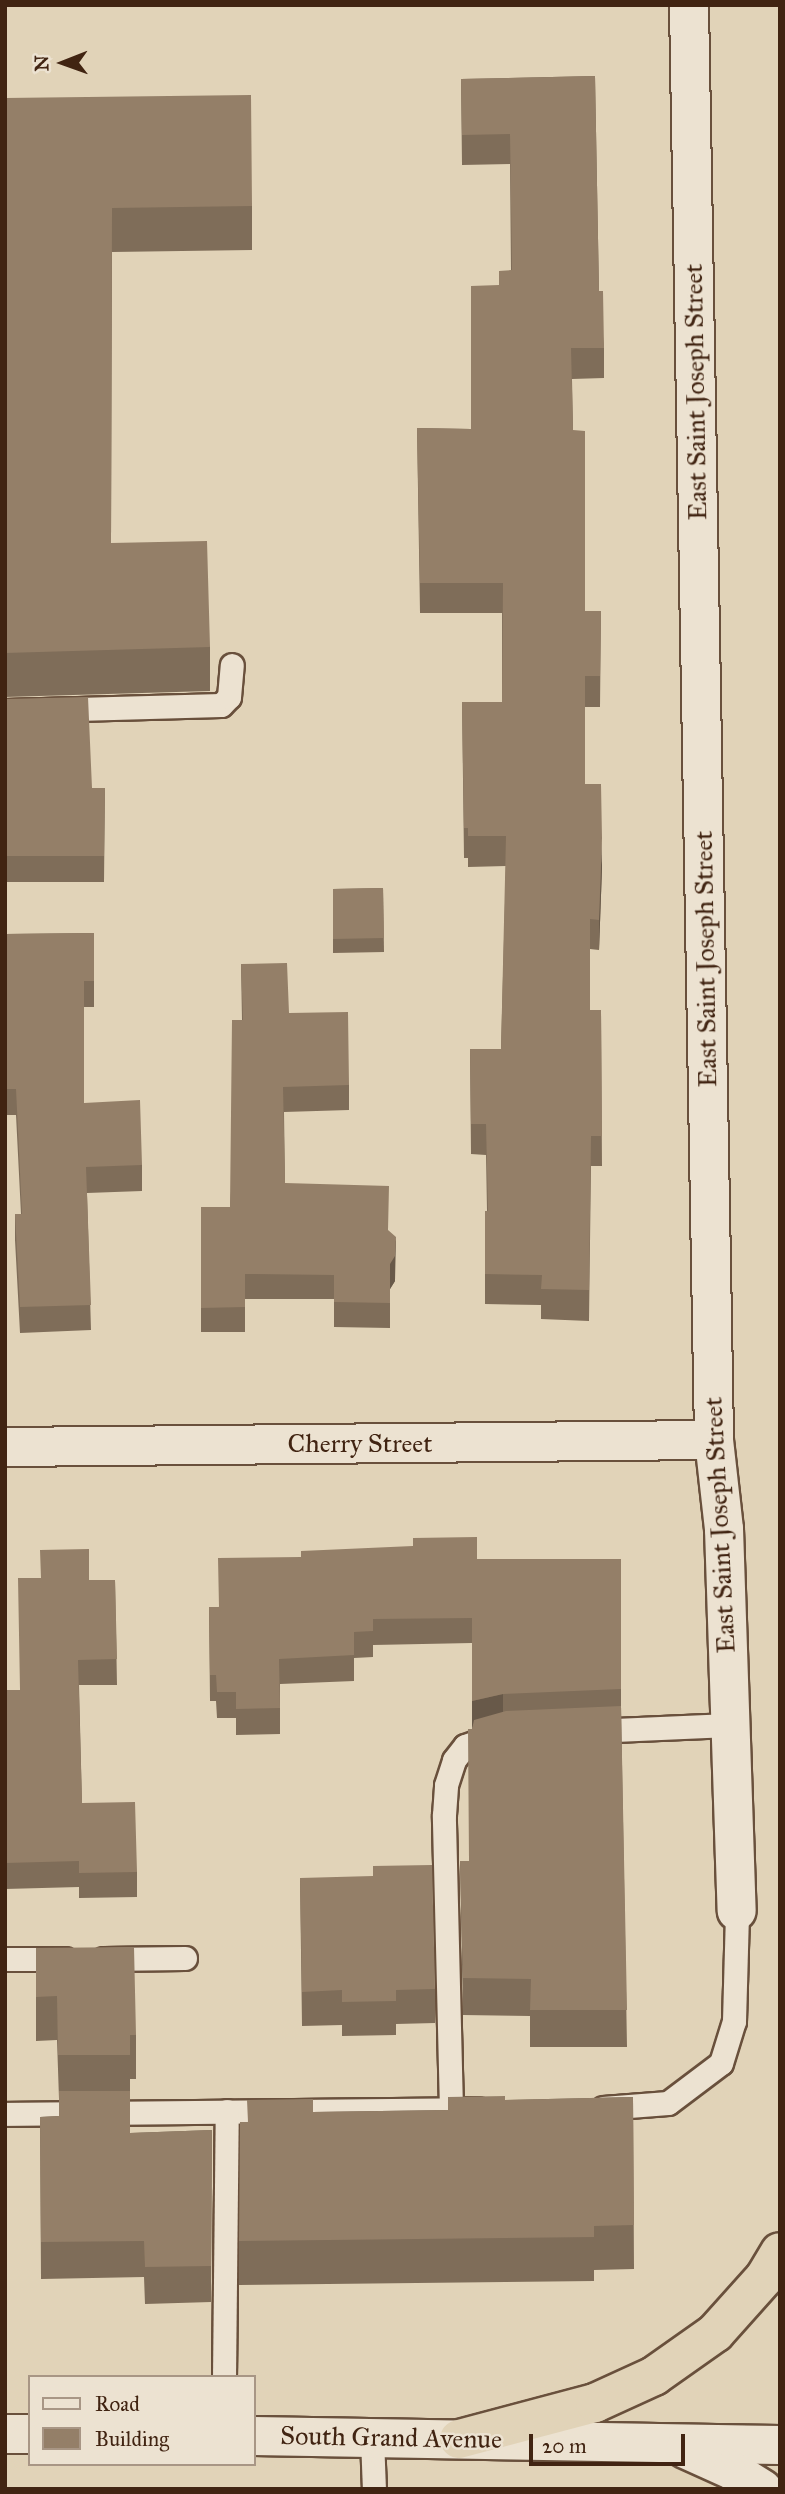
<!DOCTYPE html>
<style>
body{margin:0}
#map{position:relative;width:785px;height:2494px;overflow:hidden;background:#e1d3b8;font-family:"IM FELL Great Primer",serif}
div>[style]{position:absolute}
.roads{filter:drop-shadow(2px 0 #69503c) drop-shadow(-2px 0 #69503c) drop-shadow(0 2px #69503c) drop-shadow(0 -2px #69503c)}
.lane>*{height:23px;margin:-11.5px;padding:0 11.5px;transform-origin:11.5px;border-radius:11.5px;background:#ece2d1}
.street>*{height:38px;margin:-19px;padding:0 19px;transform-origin:19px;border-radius:19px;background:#ece2d1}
.secondary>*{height:38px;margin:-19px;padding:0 19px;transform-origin:19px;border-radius:19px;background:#ece2d1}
.highway>*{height:38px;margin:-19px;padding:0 19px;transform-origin:19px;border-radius:19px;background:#e1d3b8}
.wall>*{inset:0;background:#7f6d59}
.shaded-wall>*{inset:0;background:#685949}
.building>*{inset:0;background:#947f68}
span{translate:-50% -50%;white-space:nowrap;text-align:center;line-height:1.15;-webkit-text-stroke:5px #ece2d1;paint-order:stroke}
.street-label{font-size:26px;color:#412412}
.frame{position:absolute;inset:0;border:7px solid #412412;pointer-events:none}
.legend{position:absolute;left:28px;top:2375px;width:228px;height:91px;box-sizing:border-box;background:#ece2d1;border:2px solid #a89685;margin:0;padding:9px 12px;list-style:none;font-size:21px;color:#412412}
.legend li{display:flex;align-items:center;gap:14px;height:35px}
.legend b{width:35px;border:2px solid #a89685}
.north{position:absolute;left:28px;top:28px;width:70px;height:70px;-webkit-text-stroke:5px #ece2d1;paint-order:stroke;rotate:269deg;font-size:19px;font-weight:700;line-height:28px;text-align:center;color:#412412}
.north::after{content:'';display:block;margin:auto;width:24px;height:32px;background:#412412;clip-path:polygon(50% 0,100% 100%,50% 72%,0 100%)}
.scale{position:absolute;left:529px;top:2434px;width:156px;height:32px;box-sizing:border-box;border:4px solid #412412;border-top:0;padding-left:9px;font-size:21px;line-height:24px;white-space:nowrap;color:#412412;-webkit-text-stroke:5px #ece2d1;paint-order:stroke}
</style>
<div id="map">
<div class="roads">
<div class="lane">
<i style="left:5px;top:711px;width:216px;rotate:-1.6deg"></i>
<i style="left:221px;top:705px;width:11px;rotate:-45deg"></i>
<i style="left:229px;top:697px;width:32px;rotate:-85deg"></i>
<i style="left:592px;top:1731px;width:137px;rotate:-2.5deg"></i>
<i style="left:5px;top:1959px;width:60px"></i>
<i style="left:103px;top:1959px;width:82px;rotate:-0.7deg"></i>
<i style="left:603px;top:2108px;width:65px;rotate:-4.4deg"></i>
<i style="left:668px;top:2103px;width:66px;rotate:-37deg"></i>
<i style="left:721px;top:2063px;width:44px;rotate:-72.8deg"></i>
<i style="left:734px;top:2021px;width:110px;rotate:-88.4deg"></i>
<i style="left:451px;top:2109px;width:294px;rotate:-91.4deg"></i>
<i style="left:444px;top:1815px;width:30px;rotate:-86deg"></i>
<i style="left:446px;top:1785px;width:26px;rotate:-72deg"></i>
<i style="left:454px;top:1760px;width:18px;rotate:-52deg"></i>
<i style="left:465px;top:1746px;width:32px;rotate:-20deg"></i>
<i style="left:5px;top:2114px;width:473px;rotate:-0.6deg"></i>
<i style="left:224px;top:2377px;width:266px;rotate:-89.4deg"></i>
<i style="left:372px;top:2438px;width:51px;rotate:87.8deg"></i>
</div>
<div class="street">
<i style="left:689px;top:5px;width:1435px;rotate:89deg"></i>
<i style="left:714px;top:1440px;width:90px;rotate:83.6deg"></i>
<i style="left:724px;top:1529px;width:382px;rotate:88.1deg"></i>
<i style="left:5px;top:1447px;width:709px;rotate:-0.57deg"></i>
</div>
<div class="secondary">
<i style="left:5px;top:2434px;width:25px"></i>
<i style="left:254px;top:2436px;width:526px;rotate:0.98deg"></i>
<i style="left:685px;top:2449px;width:51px;rotate:24.1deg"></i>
<i style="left:732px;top:2470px;width:36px;rotate:32deg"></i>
</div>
<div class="highway">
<i style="left:459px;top:2439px;width:141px;rotate:-14.8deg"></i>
<i style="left:595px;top:2403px;width:65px;rotate:-24.6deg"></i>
<i style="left:654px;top:2376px;width:75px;rotate:-35.2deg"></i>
<i style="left:715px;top:2333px;width:75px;rotate:-48.2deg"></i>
<i style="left:765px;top:2277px;width:29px;rotate:-59deg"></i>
</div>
</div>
<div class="wall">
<i style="clip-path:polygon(595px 76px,599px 291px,604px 348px,604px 378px,572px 379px,573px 430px,585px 611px,601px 611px,600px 707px,585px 707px,585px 784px,602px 868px,599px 950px,590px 949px,590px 1010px,601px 1010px,602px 1166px,591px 1166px,589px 1321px,541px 1319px,541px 1305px,485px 1304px,485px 1211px,487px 1211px,486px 1155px,471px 1154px,470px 1049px,501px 1049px,506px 866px,468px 867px,468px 858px,464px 858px,462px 702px,502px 702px,502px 613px,420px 613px,417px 428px,471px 429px,499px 285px,511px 270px,510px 164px,462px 165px,461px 79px)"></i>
<i style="clip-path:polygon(5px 98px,252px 206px,252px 250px,112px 252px,111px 543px,210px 647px,210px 691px,5px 697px,5px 266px,6px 266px)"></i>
<i style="clip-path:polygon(5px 699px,92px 788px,105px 788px,104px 882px,5px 882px)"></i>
<i style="clip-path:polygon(383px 888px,384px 952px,333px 953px,333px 889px)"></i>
<i style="clip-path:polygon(94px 933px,94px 1007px,84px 1007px,84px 1103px,142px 1165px,142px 1191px,87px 1193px,91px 1330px,20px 1333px,15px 1240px,15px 1214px,21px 1214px,16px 1115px,5px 1115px,5px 934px)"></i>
<i style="clip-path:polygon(241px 964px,289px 1013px,349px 1085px,349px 1110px,284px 1112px,285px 1183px,388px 1231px,395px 1281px,390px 1289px,390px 1328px,334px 1327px,334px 1299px,245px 1299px,245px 1332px,201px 1332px,201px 1207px,230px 1207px,242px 1020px)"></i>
<i style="clip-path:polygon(477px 1559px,621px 1559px,621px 1706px,627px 2047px,530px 2047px,530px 2016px,463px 2015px,460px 1861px,469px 1861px,472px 1729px,472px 1643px,373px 1645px,373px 1657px,354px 1658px,354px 1681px,280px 1684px,280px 1734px,236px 1735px,236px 1718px,217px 1718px,216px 1701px,210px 1701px,209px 1607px,218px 1607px)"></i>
<i style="clip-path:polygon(89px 1580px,115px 1580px,117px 1685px,79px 1685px,82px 1803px,137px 1872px,137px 1897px,79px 1898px,79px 1887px,5px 1889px,5px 1690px,20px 1690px)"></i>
<i style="clip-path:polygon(300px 1878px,435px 1989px,435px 2023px,396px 2024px,396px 2035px,342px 2036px,342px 2025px,302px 2026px)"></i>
<i style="clip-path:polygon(36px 1948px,136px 2035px,136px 2079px,130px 2079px,130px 2133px,212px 2130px,211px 2302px,145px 2304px,144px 2277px,41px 2279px,40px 2117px,59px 2116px,59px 2099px,57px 2040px,36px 2041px)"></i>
<i style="clip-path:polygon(633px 2097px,634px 2269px,594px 2270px,594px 2281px,239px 2285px,239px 2241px,247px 2122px,313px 2112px,448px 2110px,505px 2100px)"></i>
</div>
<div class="shaded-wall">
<i style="clip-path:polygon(602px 838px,602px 868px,599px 950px,599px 920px)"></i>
<i style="clip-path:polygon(396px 1237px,395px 1281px,390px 1289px,390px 1328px,390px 1264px)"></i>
<i style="clip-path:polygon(503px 1694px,503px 1720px,472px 1727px,472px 1701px)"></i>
</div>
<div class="building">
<i style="clip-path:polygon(595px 76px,599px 291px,603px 291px,604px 348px,571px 348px,573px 430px,585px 431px,585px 611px,601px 611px,600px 676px,585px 676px,585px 784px,601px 784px,602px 838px,599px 920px,590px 919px,590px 1010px,601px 1010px,602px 1136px,591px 1136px,589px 1290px,541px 1289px,542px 1275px,485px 1274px,485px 1211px,488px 1211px,486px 1124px,471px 1124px,470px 1049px,501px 1049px,506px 836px,468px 836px,468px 828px,464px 828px,462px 702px,502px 702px,503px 583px,420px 583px,417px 428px,471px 429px,471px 286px,499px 285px,499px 271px,512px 270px,510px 134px,462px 135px,461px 79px)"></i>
<i style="clip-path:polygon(251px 95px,252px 206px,112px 208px,111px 543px,207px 541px,210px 647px,5px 653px,5px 266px,7px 266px,5px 98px)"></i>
<i style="clip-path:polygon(88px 697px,92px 788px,105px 788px,104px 856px,5px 856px,5px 699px)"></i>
<i style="clip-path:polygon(383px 888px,384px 938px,333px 939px,333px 889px)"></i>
<i style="clip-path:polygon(94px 933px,94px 981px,84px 981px,84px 1103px,140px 1100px,142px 1165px,86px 1167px,91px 1305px,20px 1307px,15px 1214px,22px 1214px,16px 1089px,5px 1089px,5px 934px)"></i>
<i style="clip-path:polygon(287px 963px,289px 1013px,348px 1012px,349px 1085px,283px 1087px,285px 1183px,389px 1186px,388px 1230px,396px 1237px,395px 1256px,390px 1264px,390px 1303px,334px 1302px,334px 1275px,245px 1274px,245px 1307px,201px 1308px,201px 1207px,230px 1207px,232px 1020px,243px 1020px,241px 964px)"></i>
<i style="clip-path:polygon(477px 1537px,477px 1559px,621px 1559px,621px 1689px,503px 1694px,472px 1701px,472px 1618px,373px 1619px,373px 1631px,354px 1632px,354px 1655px,279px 1659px,280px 1708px,236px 1709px,236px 1692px,217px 1692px,216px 1675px,210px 1675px,209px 1607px,219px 1607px,218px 1558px,301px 1557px,301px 1551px,413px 1546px,413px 1538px)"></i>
<i style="clip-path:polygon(89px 1549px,89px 1580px,115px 1580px,117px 1659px,78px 1660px,82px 1803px,135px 1802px,137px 1872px,79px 1873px,79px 1861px,5px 1863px,5px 1690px,20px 1690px,18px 1578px,41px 1578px,40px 1550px)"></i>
<i style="clip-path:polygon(621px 1706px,627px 2010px,530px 2010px,531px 1979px,463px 1978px,460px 1861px,469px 1861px,468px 1729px,472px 1729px,474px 1720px,506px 1711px)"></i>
<i style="clip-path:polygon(432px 1865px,435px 1989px,396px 1990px,396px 2001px,342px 2002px,342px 1990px,302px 1992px,300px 1878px,373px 1876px,373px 1866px)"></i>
<i style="clip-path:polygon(134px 1947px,136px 2035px,130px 2035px,130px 2055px,58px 2055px,57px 1996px,36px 1997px,36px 1948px)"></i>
<i style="clip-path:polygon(59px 2091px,130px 2091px,130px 2133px,212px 2130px,211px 2266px,145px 2267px,144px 2241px,41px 2242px,40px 2117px,59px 2116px)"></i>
<i style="clip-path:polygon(505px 2096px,505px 2100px,633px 2097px,634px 2225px,594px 2226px,594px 2237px,239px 2241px,240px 2122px,248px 2122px,247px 2100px,313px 2099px,313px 2112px,448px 2110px,448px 2097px)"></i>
</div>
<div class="street-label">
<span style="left:696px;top:392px;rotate:-91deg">East Saint Joseph Street</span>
<span style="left:706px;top:959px;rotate:-91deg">East Saint Joseph Street</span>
<span style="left:360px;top:1444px">Cherry Street</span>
<span style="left:720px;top:1525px;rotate:-93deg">East Saint Joseph Street</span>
<span style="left:391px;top:2438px;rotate:1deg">South Grand Avenue</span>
</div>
<div class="frame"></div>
<ul class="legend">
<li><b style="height:9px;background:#ece2d1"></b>Road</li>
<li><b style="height:19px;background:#947f68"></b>Building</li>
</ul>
<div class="north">N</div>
<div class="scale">20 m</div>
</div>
